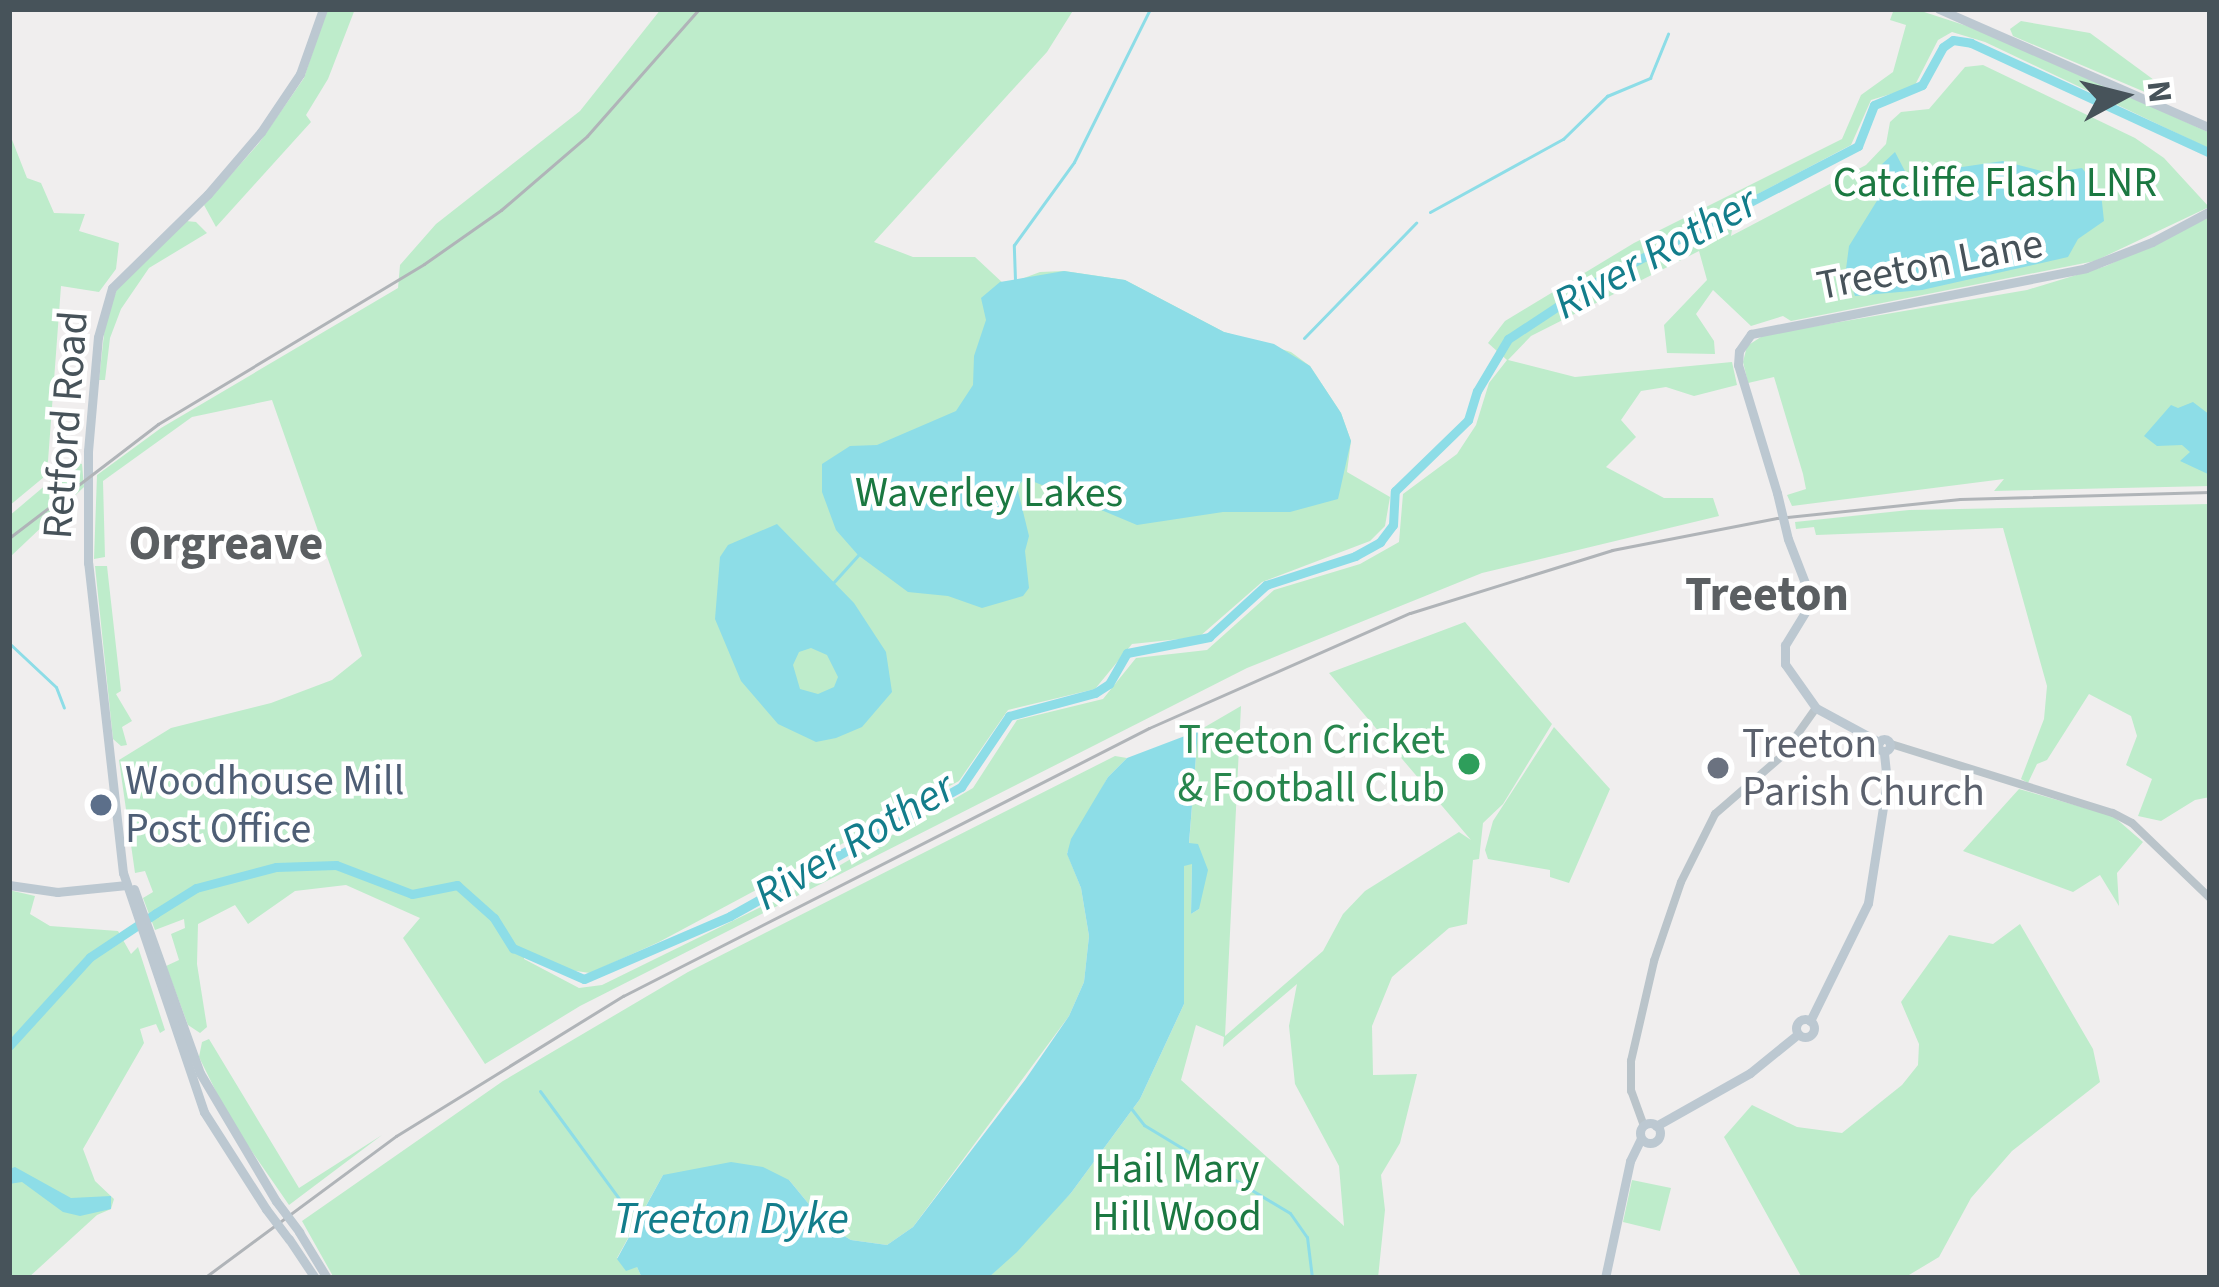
<!DOCTYPE html>
<style>
body{margin:0}
#map{position:relative;width:2219px;height:1287px;overflow:hidden;background:#f0eeee;font-family:"Source Sans 3",sans-serif}
div>[style]{position:absolute}
.green>*{inset:0;background:#beeccb}
.water>*{inset:0;background:#8ddde7}
.stream>*{height:3px;margin:-1.5px;padding:0 1.5px;transform-origin:1.5px;border-radius:1.5px;background:#8ddde7}
.river>*{height:9px;margin:-4.5px;padding:0 4.5px;transform-origin:4.5px;border-radius:4.5px;background:#8ddde7}
.tertiary>*{height:8px;margin:-4px;padding:0 4px;transform-origin:4px;border-radius:4px;background:#bac4ca}
.secondary>*{height:9px;margin:-4.5px;padding:0 4.5px;transform-origin:4.5px;border-radius:4.5px;background:#bcc8d1}
.secondary>.ring{margin:-4.5px;padding:0;box-sizing:content-box;background:none;border:9px solid #bcc8d1;border-radius:50%}
.rail>*{height:3px;margin:-1.5px;padding:0 1.5px;transform-origin:1.5px;border-radius:1.5px;background:#b0b4b8}
.secondary-bridge>*{height:9px;margin:-4.5px;padding:0 4.5px;transform-origin:4.5px;border-radius:4.5px;background:#bcc8d1}
.dots>*{width:33px;height:33px;translate:-50% -50%;box-sizing:border-box;border:6px solid #fff;border-radius:50%}
span{translate:-50% -50%;white-space:nowrap;text-align:center;line-height:1.15;-webkit-text-stroke:9px #fff;paint-order:stroke}
.park-label{font-size:42px;color:#1b7841}
.street-label{font-size:42px;color:#47535a}
.leisure-label{font-size:42px;color:#27864d}
.right{translate:-100% -50%;text-align:right}
.worship-label{font-size:42px;color:#5b616d}
.left{translate:0 -50%;text-align:left}
.service-label{font-size:42px;color:#4e5e75}
.water-label{font-size:45px;color:#137d8b;font-style:italic}
.quarter-label{font-size:48px;color:#5b5f62;font-weight:700}
.frame{position:absolute;inset:0;border:12px solid #47535a;pointer-events:none}
.north{position:absolute;left:2063px;top:36px;width:120px;height:120px;-webkit-text-stroke:9px #fff;paint-order:stroke;rotate:83deg;font-size:33px;font-weight:700;line-height:48px;text-align:center;color:#47535a}
.north::after{content:'';display:block;margin:auto;width:42px;height:54px;background:#47535a;clip-path:polygon(50% 0,100% 100%,50% 72%,0 100%)}
</style>
<div id="map">
<div class="green">
<i style="clip-path:polygon(327px 9px,355px 9px,328px 79px,306px 115px,311px 122px,216px 227px,204px 205px,259px 143px,304px 78px)"></i>
<i style="clip-path:polygon(661px 9px,1074px 9px,1047px 52px,874px 242px,913px 257px,975px 257px,1005px 285px,1040px 272px,1064px 271px,1125px 280px,1224px 332px,1291px 352px,1310px 366px,1341px 413px,1351px 441px,1347px 472px,1390px 497px,1385px 526px,1370px 541px,1262px 582px,1199px 637px,1132px 644px,1095px 689px,1008px 710px,959px 781px,659px 942px,590px 973px,569px 970px,524px 950px,524px 959px,579px 988px,602px 985px,806px 885px,973px 788px,1017px 720px,1103px 699px,1136px 658px,1207px 650px,1274px 590px,1360px 564px,1399px 542px,1403px 494px,1457px 454px,1476px 425px,1489px 383px,1507px 360px,1488px 343px,1505px 321px,1634px 243px,1842px 139px,1861px 95px,1893px 72px,1906px 25px,1890px 20px,1894px 9px,1915px 9px,1970px 27px,2155px 108px,2210px 133px,2210px 149px,1985px 42px,1952px 32px,1938px 40px,1914px 87px,1871px 100px,1851px 145px,1657px 247px,1661px 256px,1733px 223px,1731px 236px,1866px 165px,1886px 144px,1890px 122px,1901px 112px,1929px 109px,1965px 67px,1983px 65px,2135px 138px,2164px 158px,2209px 207px,2095px 261px,1791px 321px,1783px 316px,1751px 326px,1713px 290px,1696px 314px,1714px 341px,1715px 354px,1667px 353px,1664px 325px,1707px 280px,1699px 251px,1531px 336px,1508px 360px,1575px 377px,1732px 362px,1737px 385px,1694px 396px,1666px 387px,1641px 391px,1621px 420px,1636px 437px,1606px 467px,1664px 498px,1713px 498px,1719px 516px,1482px 573px,1247px 668px,580px 1006px,485px 1064px,403px 938px,420px 918px,346px 885px,295px 891px,248px 924px,235px 905px,198px 924px,197px 964px,207px 1027px,200px 1033px,188px 1025px,166px 966px,179px 960px,171px 934px,185px 928px,184px 919px,155px 930px,143px 898px,153px 892px,145px 871px,135px 873px,119px 760px,171px 728px,271px 703px,332px 680px,362px 656px,272px 400px,192px 417px,103px 481px,105px 557px,94px 559px,97px 475px,161px 428px,398px 288px,400px 265px,436px 224px,580px 111px)"></i>
<i style="clip-path:polygon(2021px 21px,2090px 33px,2169px 91px,2166px 101px,2013px 36px,2010px 29px)"></i>
<i style="clip-path:polygon(9px 132px,27px 178px,41px 183px,54px 213px,85px 214px,79px 231px,119px 243px,116px 269px,99px 292px,61px 286px,48px 461px,44px 477px,9px 506px)"></i>
<i style="clip-path:polygon(2210px 217px,2210px 486px,1994px 491px,2004px 479px,1792px 506px,1787px 495px,1806px 489px,1803px 474px,1774px 377px,1748px 383px,1743px 362px,1747px 346px,1764px 335px,2027px 290px,2106px 266px)"></i>
<i style="clip-path:polygon(186px 221px,196px 222px,207px 233px,149px 268px,121px 309px,110px 338px,105px 380px,99px 380px,106px 316px,118px 287px)"></i>
<i style="clip-path:polygon(73px 462px,82px 464px,84px 487px,9px 558px,9px 516px)"></i>
<i style="clip-path:polygon(2210px 504px,2210px 797px,2195px 800px,2161px 821px,2138px 816px,2152px 779px,2126px 765px,2137px 736px,2131px 716px,2089px 694px,2047px 760px,2037px 764px,2028px 783px,2021px 779px,2044px 719px,2047px 686px,2003px 528px,1816px 535px,1814px 527px,1796px 529px,1795px 522px,1909px 510px)"></i>
<i style="clip-path:polygon(95px 566px,107px 566px,121px 691px,116px 694px,132px 721px,122px 727px,127px 745px,121px 746px,113px 739px)"></i>
<i style="clip-path:polygon(evenodd,1465px 622px,1552px 724px,1503px 804px,1483px 823px,1479px 859px,1473px 860px,1467px 924px,1449px 928px,1392px 977px,1372px 1026px,1373px 1075px,1417px 1074px,1400px 1143px,1381px 1175px,1385px 1210px,1378px 1278px,988px 1278px,1071px 1193px,1140px 1099px,1184px 1004px,1184px 865px,1192px 863px,1191px 914px,1199px 909px,1189px 844px,1198px 731px,1241px 706px,1225px 1036px,1323px 951px,1343px 914px,1365px 891px,1459px 832px,1471px 840px,1329px 673px,1465px 622px,1297px 984px,1289px 1026px,1295px 1084px,1339px 1166px,1344px 1226px,1181px 1080px,1196px 1025px,1224px 1037px,1223px 1047px,1297px 984px)"></i>
<i style="clip-path:polygon(1554px 727px,1610px 789px,1569px 883px,1550px 877px,1550px 870px,1488px 859px,1485px 850px,1493px 821px)"></i>
<i style="clip-path:polygon(1115px 756px,1127px 758px,1108px 777px,1067px 853px,1081px 888px,1089px 936px,1084px 982px,1069px 1016px,913px 1227px,887px 1245px,851px 1240px,826px 1225px,789px 1180px,663px 1175px,617px 1258px,637px 1267px,642px 1278px,334px 1278px,302px 1221px,503px 1081px,688px 972px)"></i>
<i style="clip-path:polygon(2019px 789px,2113px 816px,2143px 842px,2117px 873px,2119px 906px,2100px 875px,2073px 892px,1963px 851px)"></i>
<i style="clip-path:polygon(9px 890px,35px 896px,30px 914px,50px 926px,118px 931px,131px 954px,138px 947px,165px 1030px,160px 1033px,156px 1024px,140px 1029px,144px 1043px,83px 1149px,95px 1181px,114px 1199px,111px 1209px,97px 1215px,28px 1278px,9px 1278px)"></i>
<i style="clip-path:polygon(2020px 924px,2093px 1049px,2100px 1082px,2012px 1151px,1971px 1198px,1939px 1257px,1904px 1278px,1802px 1278px,1724px 1137px,1752px 1105px,1797px 1127px,1842px 1133px,1902px 1085px,1918px 1065px,1919px 1044px,1901px 1002px,1949px 935px,1993px 944px)"></i>
<i style="clip-path:polygon(209px 1039px,299px 1188px,382px 1135px,289px 1205px,230px 1120px,199px 1057px,202px 1042px)"></i>
<i style="clip-path:polygon(1632px 1180px,1671px 1188px,1660px 1231px,1623px 1222px)"></i>
</div>
<div class="water">
<i style="clip-path:polygon(1895px 152px,1907px 175px,2003px 161px,2049px 173px,2082px 168px,2101px 193px,2104px 221px,2078px 239px,2068px 257px,1922px 290px,1855px 296px,1846px 269px,1849px 246px,1883px 191px,1880px 166px)"></i>
<i style="clip-path:polygon(1064px 271px,1125px 280px,1224px 332px,1274px 344px,1310px 366px,1341px 413px,1351px 441px,1338px 499px,1290px 512px,1223px 512px,1137px 525px,1025px 478px,1017px 487px,1029px 536px,1025px 551px,1029px 588px,1023px 596px,982px 608px,948px 596px,908px 592px,858px 555px,836px 530px,822px 492px,822px 464px,850px 446px,877px 445px,956px 411px,973px 385px,974px 356px,986px 320px,981px 298px,1000px 282px)"></i>
<i style="clip-path:polygon(2193px 402px,2210px 415px,2210px 475px,2180px 461px,2190px 452px,2182px 445px,2157px 446px,2144px 436px,2171px 405px,2178px 408px)"></i>
<i style="clip-path:polygon(evenodd,777px 524px,854px 603px,886px 652px,892px 692px,862px 727px,836px 738px,816px 742px,778px 724px,741px 681px,715px 619px,720px 557px,728px 545px,777px 524px,811px 648px,827px 655px,838px 677px,834px 687px,818px 694px,800px 689px,793px 665px,799px 652px,811px 648px)"></i>
<i style="clip-path:polygon(1198px 731px,1189px 843px,1198px 844px,1208px 870px,1199px 909px,1191px 914px,1192px 864px,1184px 866px,1184px 1004px,1140px 1099px,1071px 1193px,1017px 1252px,988px 1278px,642px 1278px,637px 1267px,626px 1271px,617px 1259px,663px 1175px,731px 1162px,763px 1167px,789px 1180px,826px 1225px,851px 1240px,887px 1245px,913px 1227px,1025px 1080px,1069px 1016px,1084px 982px,1089px 936px,1081px 888px,1067px 854px,1071px 839px,1108px 777px,1127px 758px)"></i>
<i style="clip-path:polygon(15px 1167px,71px 1198px,111px 1196px,111px 1209px,80px 1216px,63px 1212px,22px 1182px,9px 1184px,9px 1169px)"></i>
</div>
<div class="stream">
<i style="left:1430px;top:212px;width:152px;rotate:-28.8deg"></i>
<i style="left:1563px;top:139px;width:62px;rotate:-44.3deg"></i>
<i style="left:1607px;top:96px;width:47px;rotate:-22.7deg"></i>
<i style="left:1650px;top:78px;width:48px;rotate:-67.8deg"></i>
<i style="left:1015px;top:280px;width:35px;rotate:-92deg"></i>
<i style="left:1014px;top:245px;width:102px;rotate:-54.1deg"></i>
<i style="left:1074px;top:162px;width:171px;rotate:-63.6deg"></i>
<i style="left:1304px;top:338px;width:161px;rotate:-45.8deg"></i>
<i style="left:833px;top:583px;width:38px;rotate:-48deg"></i>
<i style="left:9px;top:643px;width:64px;rotate:43.1deg"></i>
<i style="left:56px;top:687px;width:22px;rotate:69deg"></i>
<i style="left:540px;top:1091px;width:135px;rotate:53.7deg"></i>
<i style="left:620px;top:1200px;width:26px;rotate:36deg"></i>
<i style="left:1130px;top:1107px;width:23px;rotate:52deg"></i>
<i style="left:1144px;top:1125px;width:170px;rotate:31.1deg"></i>
<i style="left:1290px;top:1213px;width:29px;rotate:55deg"></i>
<i style="left:1307px;top:1237px;width:41px;rotate:83deg"></i>
</div>
<div class="river">
<i style="left:9px;top:1046px;width:120px;rotate:-47.7deg"></i>
<i style="left:90px;top:957px;width:79px;rotate:-33.7deg"></i>
<i style="left:156px;top:913px;width:47px;rotate:-32deg"></i>
<i style="left:196px;top:888px;width:83px;rotate:-14.7deg"></i>
<i style="left:276px;top:867px;width:60px;rotate:-1.9deg"></i>
<i style="left:336px;top:865px;width:81px;rotate:20.9deg"></i>
<i style="left:412px;top:894px;width:46px;rotate:-11.3deg"></i>
<i style="left:457px;top:885px;width:50px;rotate:41.7deg"></i>
<i style="left:494px;top:918px;width:36px;rotate:58deg"></i>
<i style="left:513px;top:948px;width:77px;rotate:23.6deg"></i>
<i style="left:584px;top:979px;width:159px;rotate:-23.3deg"></i>
<i style="left:730px;top:916px;width:265px;rotate:-29.2deg"></i>
<i style="left:961px;top:787px;width:86px;rotate:-55.9deg"></i>
<i style="left:1009px;top:716px;width:89px;rotate:-15deg"></i>
<i style="left:1095px;top:693px;width:17px;rotate:-33deg"></i>
<i style="left:1109px;top:684px;width:36px;rotate:-60deg"></i>
<i style="left:1127px;top:653px;width:84px;rotate:-11deg"></i>
<i style="left:1209px;top:637px;width:77px;rotate:-42.4deg"></i>
<i style="left:1266px;top:585px;width:94px;rotate:-18deg"></i>
<i style="left:1355px;top:556px;width:29px;rotate:-29deg"></i>
<i style="left:1380px;top:542px;width:21px;rotate:-53deg"></i>
<i style="left:1393px;top:525px;width:34px;rotate:-87deg"></i>
<i style="left:1395px;top:491px;width:102px;rotate:-44.2deg"></i>
<i style="left:1468px;top:420px;width:30px;rotate:-73deg"></i>
<i style="left:1477px;top:391px;width:61px;rotate:-59.2deg"></i>
<i style="left:1508px;top:339px;width:98px;rotate:-33.4deg"></i>
<i style="left:1590px;top:285px;width:302px;rotate:-27.4deg"></i>
<i style="left:1858px;top:146px;width:44px;rotate:-68.7deg"></i>
<i style="left:1874px;top:105px;width:52px;rotate:-22.6deg"></i>
<i style="left:1922px;top:85px;width:43px;rotate:-61.1deg"></i>
<i style="left:1943px;top:47px;width:12px;rotate:-35deg"></i>
<i style="left:1953px;top:40px;width:18px;rotate:9deg"></i>
<i style="left:1971px;top:43px;width:263px;rotate:24.7deg"></i>
</div>
<div class="tertiary">
<i style="left:1891px;top:744px;width:232px;rotate:17.3deg"></i>
<i style="left:2113px;top:813px;width:21px;rotate:28deg"></i>
<i style="left:2132px;top:823px;width:108px;rotate:43.9deg"></i>
<i style="left:1644px;top:1126px;width:37px;rotate:-110deg"></i>
<i style="left:1631px;top:1091px;width:30px;rotate:-90deg"></i>
<i style="left:1631px;top:1061px;width:103px;rotate:-77deg"></i>
<i style="left:1654px;top:961px;width:83px;rotate:-71.1deg"></i>
<i style="left:1681px;top:882px;width:76px;rotate:-63.4deg"></i>
<i style="left:1715px;top:814px;width:89px;rotate:-40.9deg"></i>
<i style="left:1782px;top:756px;width:59px;rotate:-54.7deg"></i>
</div>
<div class="secondary">
<i style="left:1939px;top:9px;width:296px;rotate:23.7deg"></i>
<i style="left:1777px;top:493px;width:134px;rotate:-106.9deg"></i>
<i style="left:1738px;top:365px;width:14px;rotate:-86deg"></i>
<i style="left:1739px;top:351px;width:21px;rotate:-55deg"></i>
<i style="left:1751px;top:334px;width:341px;rotate:-11.1deg"></i>
<i style="left:2086px;top:268px;width:71px;rotate:-21.5deg"></i>
<i style="left:2152px;top:242px;width:66px;rotate:-28.1deg"></i>
<i style="left:1788px;top:539px;width:66px;rotate:68.8deg"></i>
<i style="left:1812px;top:601px;width:52px;rotate:121.5deg"></i>
<i style="left:1785px;top:645px;width:19px;rotate:90deg"></i>
<i style="left:1785px;top:664px;width:54px;rotate:54.8deg"></i>
<i style="left:1816px;top:708px;width:72px;rotate:28.4deg"></i>
<i class="ring" style="left:1878px;top:739px;width:3px;height:3px"></i>
<i style="left:9px;top:885px;width:49px;rotate:8.3deg"></i>
<i style="left:57px;top:892px;width:70px;rotate:-5.7deg"></i>
<i style="left:134px;top:889px;width:195px;rotate:70.3deg"></i>
<i style="left:200px;top:1073px;width:149px;rotate:59.3deg"></i>
<i class="ring" style="left:1796px;top:1019px;width:9px;height:9px"></i>
<i style="left:1810px;top:1021px;width:131px;rotate:-63.8deg"></i>
<i style="left:1868px;top:903px;width:122px;rotate:-81.1deg"></i>
<i style="left:1887px;top:782px;width:30px;rotate:-96deg"></i>
<i class="ring" style="left:1640px;top:1123px;width:11px;height:11px"></i>
<i style="left:1656px;top:1126px;width:108px;rotate:-29.4deg"></i>
<i style="left:1750px;top:1073px;width:62px;rotate:-39.1deg"></i>
<i style="left:266px;top:1209px;width:115px;rotate:-122.6deg"></i>
<i style="left:204px;top:1112px;width:252px;rotate:-108.7deg"></i>
<i style="left:123px;top:873px;width:312px;rotate:-96.4deg"></i>
<i style="left:88px;top:563px;width:112px;rotate:-90deg"></i>
<i style="left:88px;top:451px;width:114px;rotate:-85deg"></i>
<i style="left:98px;top:337px;width:51px;rotate:-74.1deg"></i>
<i style="left:112px;top:288px;width:134px;rotate:-44.4deg"></i>
<i style="left:208px;top:194px;width:82px;rotate:-49.5deg"></i>
<i style="left:261px;top:132px;width:70px;rotate:-56.1deg"></i>
<i style="left:300px;top:74px;width:69px;rotate:-70.5deg"></i>
<i style="left:299px;top:1232px;width:54px;rotate:58.7deg"></i>
<i style="left:289px;top:1239px;width:47px;rotate:56.3deg"></i>
<i style="left:1605px;top:1278px;width:120px;rotate:-77.9deg"></i>
<i style="left:1630px;top:1161px;width:25px;rotate:-64deg"></i>
</div>
<div class="rail">
<i style="left:9px;top:538px;width:188px;rotate:-37.4deg"></i>
<i style="left:158px;top:424px;width:310px;rotate:-31deg"></i>
<i style="left:424px;top:264px;width:94px;rotate:-35deg"></i>
<i style="left:501px;top:210px;width:113px;rotate:-40.7deg"></i>
<i style="left:587px;top:136px;width:169px;rotate:-48.6deg"></i>
<i style="left:204px;top:1278px;width:239px;rotate:-36.5deg"></i>
<i style="left:396px;top:1136px;width:267px;rotate:-31.7deg"></i>
<i style="left:623px;top:996px;width:590px;rotate:-27deg"></i>
<i style="left:1149px;top:728px;width:285px;rotate:-23.8deg"></i>
<i style="left:1410px;top:613px;width:212px;rotate:-17.3deg"></i>
<i style="left:1612px;top:550px;width:168px;rotate:-11deg"></i>
<i style="left:1777px;top:518px;width:184px;rotate:-5.9deg"></i>
<i style="left:1960px;top:499px;width:250px;rotate:-1.6deg"></i>
</div>
<div class="secondary-bridge">
<i style="left:1777px;top:493px;width:47px;rotate:76.6deg"></i>
<i style="left:276px;top:1201px;width:39px;rotate:53deg"></i>
<i style="left:266px;top:1209px;width:38px;rotate:53deg"></i>
</div>
<div class="dots">
<i style="left:1469px;top:764px;background:#2e9e5b"></i>
<i style="left:1718px;top:768px;background:#6b7280"></i>
<i style="left:101px;top:805px;background:#5c6f8a"></i>
</div>
<div class="park-label">
<span style="left:1995px;top:183px">Catcliffe Flash LNR</span>
<span style="left:989px;top:493px">Waverley Lakes</span>
<span style="left:1177px;top:1193px">Hail Mary<br>Hill Wood</span>
</div>
<div class="street-label">
<span style="left:1930px;top:265px;rotate:-11deg">Treeton Lane</span>
<span style="left:66px;top:425px;rotate:-86deg">Retford Road</span>
</div>
<div class="leisure-label">
<span class="right" style="left:1445px;top:764px">Treeton Cricket<br>&amp; Football Club</span>
</div>
<div class="worship-label">
<span class="left" style="left:1742px;top:768px">Treeton<br>Parish Church</span>
</div>
<div class="service-label">
<span class="left" style="left:125px;top:805px">Woodhouse Mill<br>Post Office</span>
</div>
<div class="water-label">
<span style="left:1656px;top:254px;rotate:-29deg">River Rother</span>
<span style="left:855px;top:842px;rotate:-31deg">River Rother</span>
<span style="left:731px;top:1220px">Treeton Dyke</span>
</div>
<div class="quarter-label">
<span style="left:226px;top:545px">Orgreave</span>
<span style="left:1767px;top:596px">Treeton</span>
</div>
<div class="frame"></div>
<div class="north">N</div>
</div>
